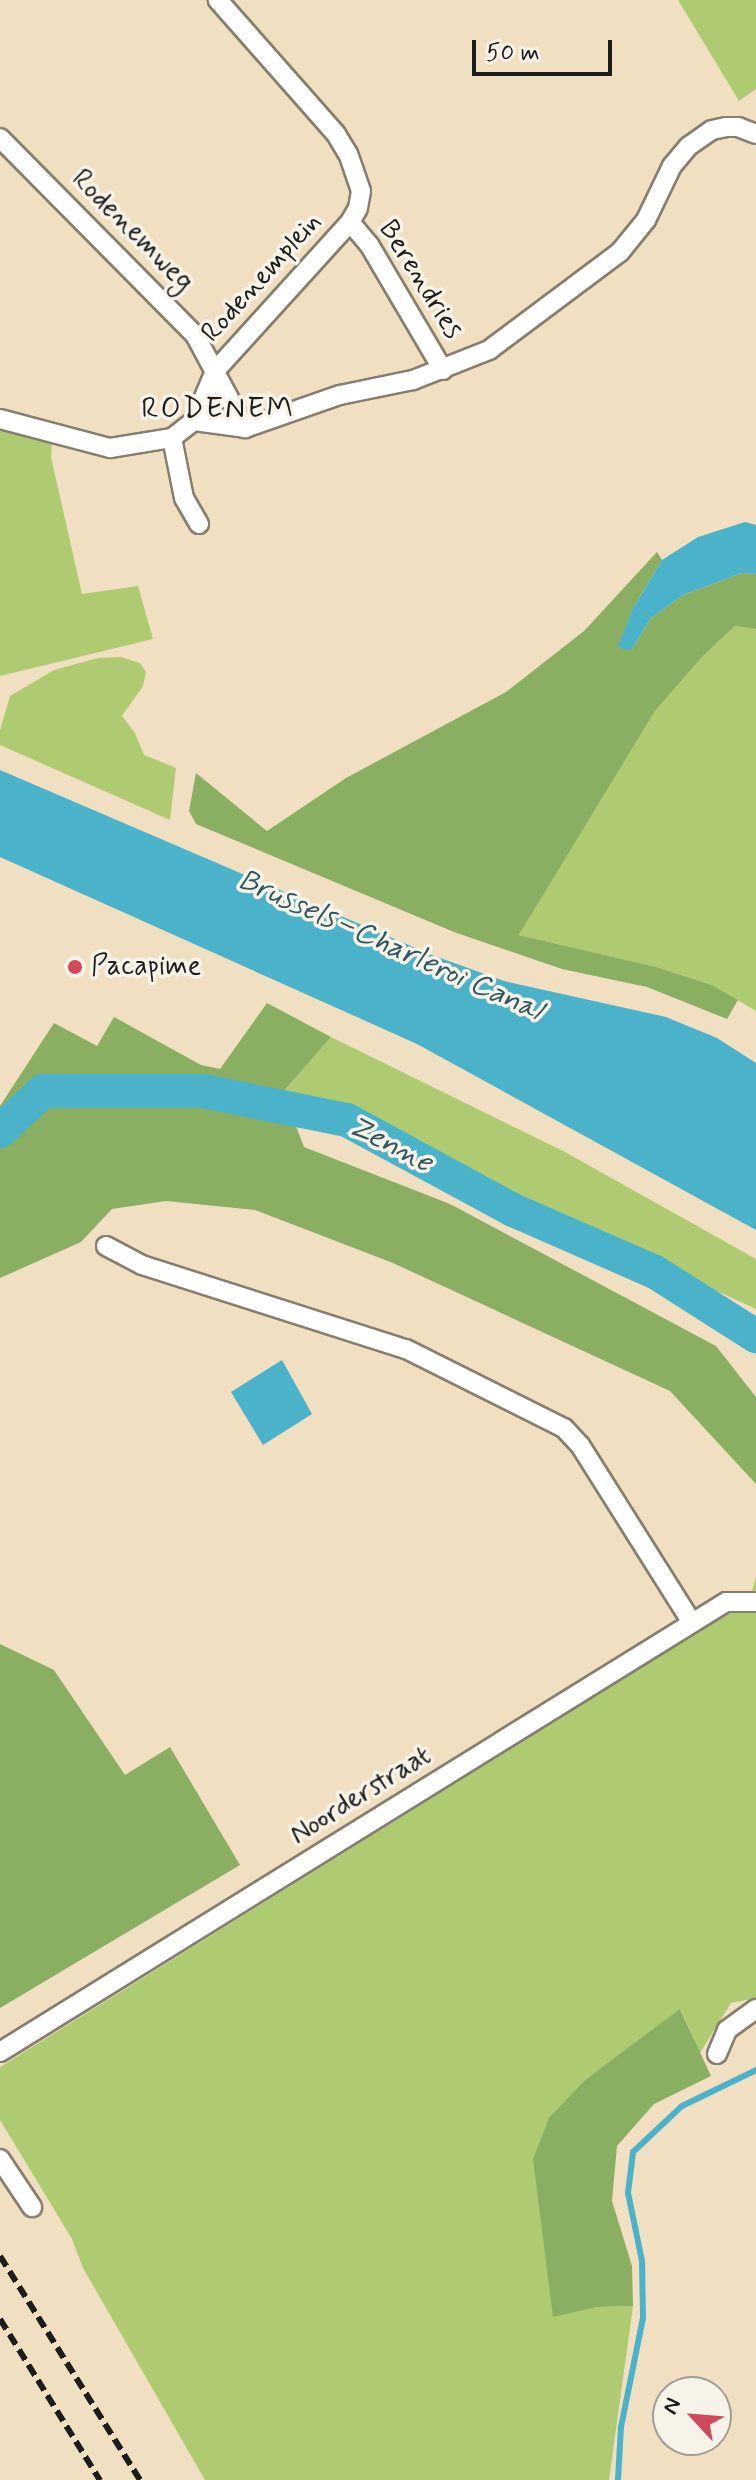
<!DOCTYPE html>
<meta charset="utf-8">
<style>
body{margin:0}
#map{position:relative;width:756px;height:2480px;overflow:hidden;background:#f1dfc1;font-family:Mynerve,sans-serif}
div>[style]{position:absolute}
.green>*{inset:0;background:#aecb71}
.forest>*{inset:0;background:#8aaf63}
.water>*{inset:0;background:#4ab2c9}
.stream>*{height:6px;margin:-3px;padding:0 3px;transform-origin:3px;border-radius:3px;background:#4ab2c9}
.river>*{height:34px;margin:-17px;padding:0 17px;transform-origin:17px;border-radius:17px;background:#4ab2c9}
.roads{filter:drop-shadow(2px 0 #867e6e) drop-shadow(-2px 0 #867e6e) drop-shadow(0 2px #867e6e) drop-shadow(0 -2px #867e6e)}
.minor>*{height:18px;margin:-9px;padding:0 9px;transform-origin:9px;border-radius:9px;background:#fff}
.rail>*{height:6px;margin-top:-3px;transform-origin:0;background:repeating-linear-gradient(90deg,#1c1c1c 0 12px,transparent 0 18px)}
.dots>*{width:22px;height:22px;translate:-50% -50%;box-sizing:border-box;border:4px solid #f7f3e8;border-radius:50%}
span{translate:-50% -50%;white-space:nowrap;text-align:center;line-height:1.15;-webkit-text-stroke:7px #f7f3e8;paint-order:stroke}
.street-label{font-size:28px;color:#1c1c1c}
.poi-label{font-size:28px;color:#1c1c1c}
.left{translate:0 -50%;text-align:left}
.neighbourhood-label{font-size:30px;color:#1c1c1c;letter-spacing:2px}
.water-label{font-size:30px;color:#2e5861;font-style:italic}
.north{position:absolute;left:652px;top:2376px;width:80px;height:80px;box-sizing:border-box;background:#f7f3e8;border:2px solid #9f9d96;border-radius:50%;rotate:296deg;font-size:22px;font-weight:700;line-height:32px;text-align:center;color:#1c1c1c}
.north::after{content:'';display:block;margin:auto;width:28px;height:36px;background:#d1495b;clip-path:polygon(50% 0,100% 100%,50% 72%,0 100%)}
.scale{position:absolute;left:472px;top:40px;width:140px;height:36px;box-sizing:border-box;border:4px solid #1c1c1c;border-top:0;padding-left:10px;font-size:24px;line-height:28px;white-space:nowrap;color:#1c1c1c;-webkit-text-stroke:6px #f7f3e8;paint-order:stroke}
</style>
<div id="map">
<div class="green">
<i style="clip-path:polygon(678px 0,756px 0,756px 89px,739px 101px)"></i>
<i style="clip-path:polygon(0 429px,52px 440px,51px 457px,82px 594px,138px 586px,153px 639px,0 676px)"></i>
<i style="clip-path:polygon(735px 626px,756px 629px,756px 1011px,712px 985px,656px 967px,519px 935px,655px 711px,703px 656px)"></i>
<i style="clip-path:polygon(121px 657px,140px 663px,146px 672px,143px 686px,122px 716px,135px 733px,144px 755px,176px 768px,170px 820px,0 745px,0 730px,10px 696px,54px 670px,98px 658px)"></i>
<i style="clip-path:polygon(331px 1037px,565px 1152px,756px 1259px,756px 1309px,504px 1194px,383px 1124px,322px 1100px,283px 1092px)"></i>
<i style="clip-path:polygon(756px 1577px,756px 1998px,731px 2003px,700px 2053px,681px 2010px,585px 2080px,552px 2290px,553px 2316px,597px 2307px,633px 2306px,609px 2480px,205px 2480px,83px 2268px,72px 2239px,0 2120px,0 2067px,729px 1613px,746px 1613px)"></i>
</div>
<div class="forest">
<i style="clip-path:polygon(657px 552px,662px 560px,633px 608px,619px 645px,632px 649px,651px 618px,683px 595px,742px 573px,756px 574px,756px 629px,735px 626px,703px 656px,655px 711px,519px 935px,656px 967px,712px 985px,738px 1000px,727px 1019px,647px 987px,562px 969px,454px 932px,196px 824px,189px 811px,196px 773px,267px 831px,346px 778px,506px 692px,584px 631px)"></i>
<i style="clip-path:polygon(267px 1003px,331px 1037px,283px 1092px,304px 1147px,450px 1204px,716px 1346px,756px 1397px,756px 1484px,670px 1391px,393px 1263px,255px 1210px,166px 1201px,112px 1209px,81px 1242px,0 1278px,0 1106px,54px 1023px,97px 1046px,114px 1017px,201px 1065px,220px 1069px)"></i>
<i style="clip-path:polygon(0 1644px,54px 1670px,125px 1775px,170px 1747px,240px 1865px,0 2008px)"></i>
<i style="clip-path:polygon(680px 2009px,711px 2076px,654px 2104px,617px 2146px,612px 2201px,632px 2266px,633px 2306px,597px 2307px,553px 2317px,533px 2159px,549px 2118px,585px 2080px)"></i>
</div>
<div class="water">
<i style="clip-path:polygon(745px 522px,756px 525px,756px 574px,742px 573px,683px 595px,651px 618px,632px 649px,624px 650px,618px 646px,633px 608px,662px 560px,698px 537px)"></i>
<i style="clip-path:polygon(0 770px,432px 955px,504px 981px,666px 1017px,717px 1038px,756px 1063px,756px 1230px,417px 1044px,0 857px)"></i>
<i style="clip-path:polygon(282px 1360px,312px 1414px,263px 1445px,231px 1392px)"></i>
</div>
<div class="stream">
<i style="left:618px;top:2480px;width:53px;rotate:-86.8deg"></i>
<i style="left:621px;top:2427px;width:111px;rotate:-78.6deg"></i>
<i style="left:643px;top:2318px;width:57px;rotate:-91deg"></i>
<i style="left:642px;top:2261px;width:69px;rotate:-101.6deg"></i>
<i style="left:628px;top:2193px;width:41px;rotate:-83deg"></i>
<i style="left:633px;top:2152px;width:67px;rotate:-43.2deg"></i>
<i style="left:682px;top:2106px;width:82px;rotate:-25.9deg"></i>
</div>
<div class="river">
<i style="left:0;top:1131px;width:59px;rotate:-42.9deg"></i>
<i style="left:43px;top:1091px;width:160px"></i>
<i style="left:203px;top:1091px;width:147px;rotate:11.4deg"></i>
<i style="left:347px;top:1120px;width:189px;rotate:28.5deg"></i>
<i style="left:513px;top:1210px;width:155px;rotate:23.6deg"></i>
<i style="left:655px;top:1272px;width:120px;rotate:32.4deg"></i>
</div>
<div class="roads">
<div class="minor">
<i style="left:0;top:138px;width:277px;rotate:45.3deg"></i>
<i style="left:195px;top:335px;width:106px;rotate:61.7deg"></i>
<i style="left:350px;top:222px;width:31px;rotate:50deg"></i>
<i style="left:370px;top:246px;width:144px;rotate:59.5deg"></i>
<i style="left:0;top:419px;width:114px;rotate:14.8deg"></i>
<i style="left:110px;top:448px;width:63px;rotate:-9.2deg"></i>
<i style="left:172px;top:438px;width:28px;rotate:-38deg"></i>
<i style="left:194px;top:421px;width:51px;rotate:7.8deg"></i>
<i style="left:245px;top:428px;width:101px;rotate:-19.2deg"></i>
<i style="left:340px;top:395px;width:75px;rotate:-11.6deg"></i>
<i style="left:413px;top:380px;width:82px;rotate:-21.5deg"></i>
<i style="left:489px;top:350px;width:164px;rotate:-36.8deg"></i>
<i style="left:620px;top:252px;width:41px;rotate:-50.9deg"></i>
<i style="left:646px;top:220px;width:60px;rotate:-64.3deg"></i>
<i style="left:672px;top:166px;width:26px;rotate:-50deg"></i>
<i style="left:689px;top:146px;width:28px;rotate:-35deg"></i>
<i style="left:712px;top:130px;width:14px;rotate:-12deg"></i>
<i style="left:726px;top:127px;width:12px"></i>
<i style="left:738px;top:127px;width:19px;rotate:21deg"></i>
<i style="left:194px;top:421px;width:54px;rotate:-67.2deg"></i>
<i style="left:215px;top:371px;width:201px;rotate:-47.8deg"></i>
<i style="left:350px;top:222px;width:16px;rotate:-60deg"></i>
<i style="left:358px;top:208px;width:17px;rotate:-80deg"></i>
<i style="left:361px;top:191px;width:39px;rotate:-109deg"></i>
<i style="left:348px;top:154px;width:23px;rotate:-121deg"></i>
<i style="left:336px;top:134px;width:179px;rotate:-131.4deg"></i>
<i style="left:172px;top:438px;width:61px;rotate:78.7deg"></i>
<i style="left:184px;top:498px;width:30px;rotate:60deg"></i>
<i style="left:106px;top:1246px;width:41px;rotate:27.8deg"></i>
<i style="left:142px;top:1265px;width:277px;rotate:17.7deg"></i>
<i style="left:406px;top:1349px;width:177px;rotate:26.6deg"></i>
<i style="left:564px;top:1428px;width:23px;rotate:47deg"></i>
<i style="left:580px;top:1445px;width:210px;rotate:57.8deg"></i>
<i style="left:0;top:2052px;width:854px;rotate:-31.79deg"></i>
<i style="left:726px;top:1602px;width:30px"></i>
<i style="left:717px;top:2054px;width:26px;rotate:-67deg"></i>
<i style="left:727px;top:2030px;width:36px;rotate:-36deg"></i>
<i style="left:0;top:2159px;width:58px;rotate:56.3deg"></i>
</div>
</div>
<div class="rail">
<i style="left:0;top:2256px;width:264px;rotate:58deg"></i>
<i style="left:0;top:2319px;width:190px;rotate:58.2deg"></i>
</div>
<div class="dots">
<i style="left:75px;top:967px;background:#d1495b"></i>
</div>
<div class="street-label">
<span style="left:132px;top:231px;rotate:45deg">Rodenemweg</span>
<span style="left:262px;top:278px;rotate:-48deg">Rodenemplein</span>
<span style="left:420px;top:280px;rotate:58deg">Berendries</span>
<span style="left:361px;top:1796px;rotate:-32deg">Noorderstraat</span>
</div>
<div class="poi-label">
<span class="left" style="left:91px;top:967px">Pacapime</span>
</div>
<div class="neighbourhood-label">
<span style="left:218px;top:409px">RODENEM</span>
</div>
<div class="water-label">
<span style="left:390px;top:946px;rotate:24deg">Brussels–Charleroi Canal</span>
<span style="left:390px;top:1145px;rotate:27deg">Zenne</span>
</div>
<div class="north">N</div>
<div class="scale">50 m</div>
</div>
